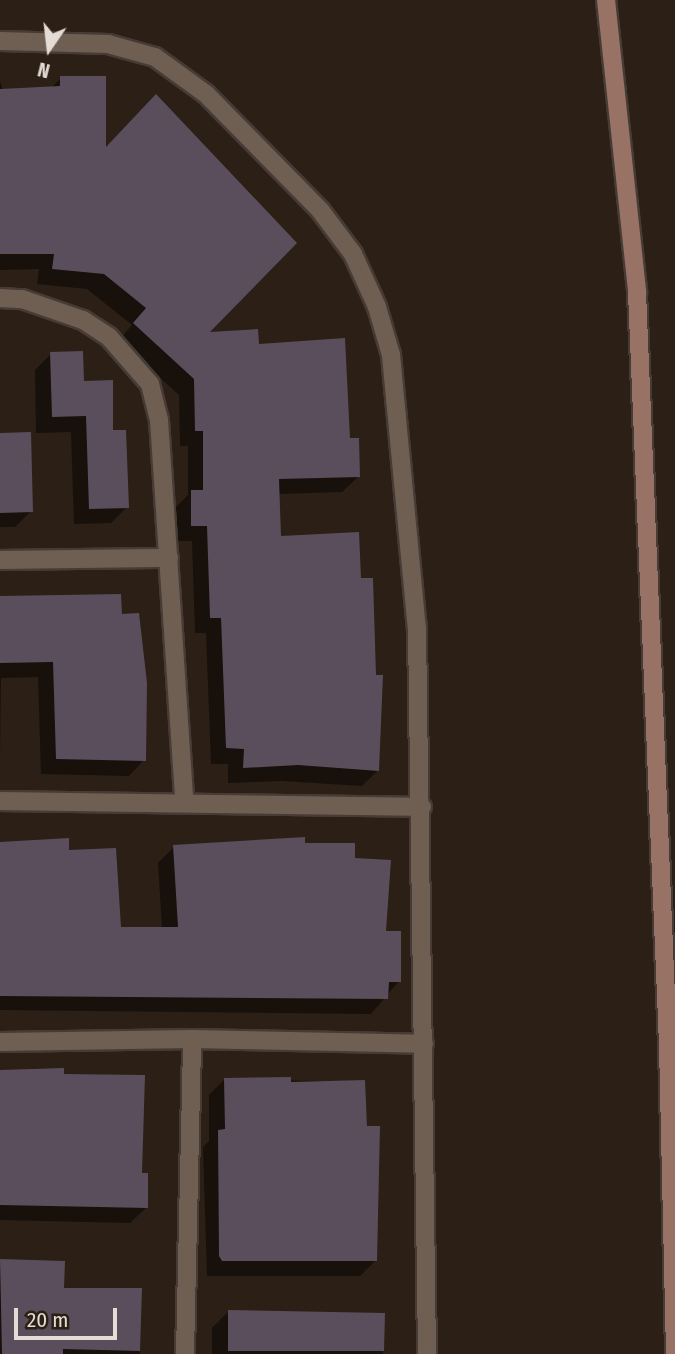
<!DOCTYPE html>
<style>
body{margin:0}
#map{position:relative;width:675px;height:1354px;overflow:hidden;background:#2c1f15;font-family:"Fira Sans Condensed",sans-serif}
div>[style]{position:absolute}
.shadow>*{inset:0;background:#0007}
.building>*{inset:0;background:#5a4e5c}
.roads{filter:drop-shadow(2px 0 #463c35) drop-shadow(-2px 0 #463c35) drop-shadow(0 2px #463c35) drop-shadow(0 -2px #463c35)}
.street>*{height:18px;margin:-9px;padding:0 9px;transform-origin:9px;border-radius:9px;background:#6f5f53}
.secondary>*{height:18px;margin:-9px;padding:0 9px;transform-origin:9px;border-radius:9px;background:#987264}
span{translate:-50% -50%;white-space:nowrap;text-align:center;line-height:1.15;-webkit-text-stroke:5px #2c1f15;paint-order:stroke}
.north{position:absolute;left:14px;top:14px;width:70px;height:70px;-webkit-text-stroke:5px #2c1f15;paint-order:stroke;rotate:194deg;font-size:19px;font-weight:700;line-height:28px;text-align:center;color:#e6dcd6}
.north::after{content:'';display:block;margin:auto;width:24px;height:32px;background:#e6dcd6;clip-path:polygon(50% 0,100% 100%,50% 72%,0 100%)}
.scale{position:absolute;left:14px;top:1308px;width:103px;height:32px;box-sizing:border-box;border:4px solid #e6dcd6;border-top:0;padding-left:9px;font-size:21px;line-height:24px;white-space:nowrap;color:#e6dcd6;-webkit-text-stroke:5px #2c1f15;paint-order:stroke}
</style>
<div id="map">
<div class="shadow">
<i style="clip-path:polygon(61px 78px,205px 334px,257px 346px,349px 440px,358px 477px,342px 492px,278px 494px,279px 538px,378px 770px,362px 786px,281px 781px,228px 783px,228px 764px,211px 764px,206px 633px,195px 633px,192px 541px,176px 541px,176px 507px,188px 495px,188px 446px,180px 446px,179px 395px,119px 340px,132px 325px,87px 289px,37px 284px,39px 269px,0 270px,0 81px,3px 91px,50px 89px)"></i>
<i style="clip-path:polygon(51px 354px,82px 383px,112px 432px,127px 507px,111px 523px,74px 524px,71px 432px,36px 433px,35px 370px)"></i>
<i style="clip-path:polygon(0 435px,31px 511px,15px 527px,0 527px)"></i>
<i style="clip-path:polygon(0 598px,121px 616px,144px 760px,129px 776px,41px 774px,38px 677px,1px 678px,0 756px)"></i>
<i style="clip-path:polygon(0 843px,67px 852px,119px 929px,162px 929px,158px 863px,174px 847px,304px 845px,354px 860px,399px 981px,371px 1014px,0 1010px)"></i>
<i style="clip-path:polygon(0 1072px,62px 1075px,146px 1208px,130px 1223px,0 1220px)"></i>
<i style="clip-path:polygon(225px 1079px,364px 1082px,376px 1260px,360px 1276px,207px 1276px,203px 1147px,209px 1141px,209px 1095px)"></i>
<i style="clip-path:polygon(0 1261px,63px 1290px,140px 1290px,140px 1354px,0 1354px)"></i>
<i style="clip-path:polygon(228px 1312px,383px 1315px,383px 1354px,212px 1354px,212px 1328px)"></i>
</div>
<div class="building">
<i style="clip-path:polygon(60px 76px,106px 76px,106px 147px,156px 94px,297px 243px,210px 332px,258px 329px,259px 344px,345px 338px,350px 438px,359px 438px,360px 477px,279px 479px,281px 536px,359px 532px,361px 578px,373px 578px,376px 675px,383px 675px,379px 771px,298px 765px,243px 768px,244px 749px,226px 748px,221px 618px,210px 618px,207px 526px,191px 526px,191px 490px,203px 490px,203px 431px,195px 431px,194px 379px,133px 323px,146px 308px,104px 274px,52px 269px,54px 254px,0 254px,0 89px,60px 86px)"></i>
<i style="clip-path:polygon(83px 351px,84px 381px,113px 380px,113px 430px,126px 430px,129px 508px,89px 509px,86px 416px,52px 417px,50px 352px)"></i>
<i style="clip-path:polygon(31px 432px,33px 512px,0 513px,0 433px)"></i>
<i style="clip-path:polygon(121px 594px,122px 614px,139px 613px,147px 683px,146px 761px,56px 759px,53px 662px,0 663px,0 596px)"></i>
<i style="clip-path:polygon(305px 837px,305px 843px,355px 843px,355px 858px,391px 860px,386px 931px,401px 931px,401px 982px,389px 982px,388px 999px,0 996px,0 842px,69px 838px,69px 850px,116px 848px,121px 927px,178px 927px,173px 845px)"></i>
<i style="clip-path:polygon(64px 1068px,64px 1074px,145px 1075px,142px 1173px,148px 1173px,148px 1208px,0 1205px,0 1070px)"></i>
<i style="clip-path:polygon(291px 1077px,291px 1082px,365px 1080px,367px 1126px,380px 1126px,377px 1261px,222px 1261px,219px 1256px,218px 1130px,225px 1129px,224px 1078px)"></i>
<i style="clip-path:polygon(0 1259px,65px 1261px,64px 1288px,142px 1288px,140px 1351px,63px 1349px,63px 1354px,2px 1354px)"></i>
<i style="clip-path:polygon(228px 1310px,385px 1313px,384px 1351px,228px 1351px)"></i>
</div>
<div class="roads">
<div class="street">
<i style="left:0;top:41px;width:108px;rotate:1.6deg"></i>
<i style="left:108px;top:44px;width:49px;rotate:15.5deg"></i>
<i style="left:155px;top:57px;width:63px;rotate:36deg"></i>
<i style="left:206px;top:94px;width:163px;rotate:45.5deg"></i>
<i style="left:320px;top:210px;width:55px;rotate:53.1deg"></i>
<i style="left:353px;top:254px;width:58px;rotate:65.6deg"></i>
<i style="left:377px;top:307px;width:50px;rotate:73.7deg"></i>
<i style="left:391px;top:355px;width:274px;rotate:84.6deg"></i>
<i style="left:417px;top:628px;width:726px;rotate:89.21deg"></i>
<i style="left:0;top:298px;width:22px;rotate:3deg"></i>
<i style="left:22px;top:299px;width:65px;rotate:19deg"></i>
<i style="left:83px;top:320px;width:31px;rotate:33deg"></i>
<i style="left:109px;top:337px;width:62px;rotate:48.9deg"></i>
<i style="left:150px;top:384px;width:37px;rotate:76deg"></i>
<i style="left:159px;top:420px;width:382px;rotate:86.2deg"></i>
<i style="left:0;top:560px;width:169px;rotate:-0.7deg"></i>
<i style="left:0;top:801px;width:422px;rotate:0.8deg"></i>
<i style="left:0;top:1042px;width:192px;rotate:-0.9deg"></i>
<i style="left:192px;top:1039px;width:232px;rotate:1.2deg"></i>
<i style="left:185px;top:1354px;width:315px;rotate:-88.7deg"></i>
</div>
<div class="secondary">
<i style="left:606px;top:0;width:294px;rotate:83.9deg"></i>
<i style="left:637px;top:292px;width:754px;rotate:87.64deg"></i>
<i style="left:668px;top:1045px;width:309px;rotate:88.7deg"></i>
</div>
</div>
<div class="north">N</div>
<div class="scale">20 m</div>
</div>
